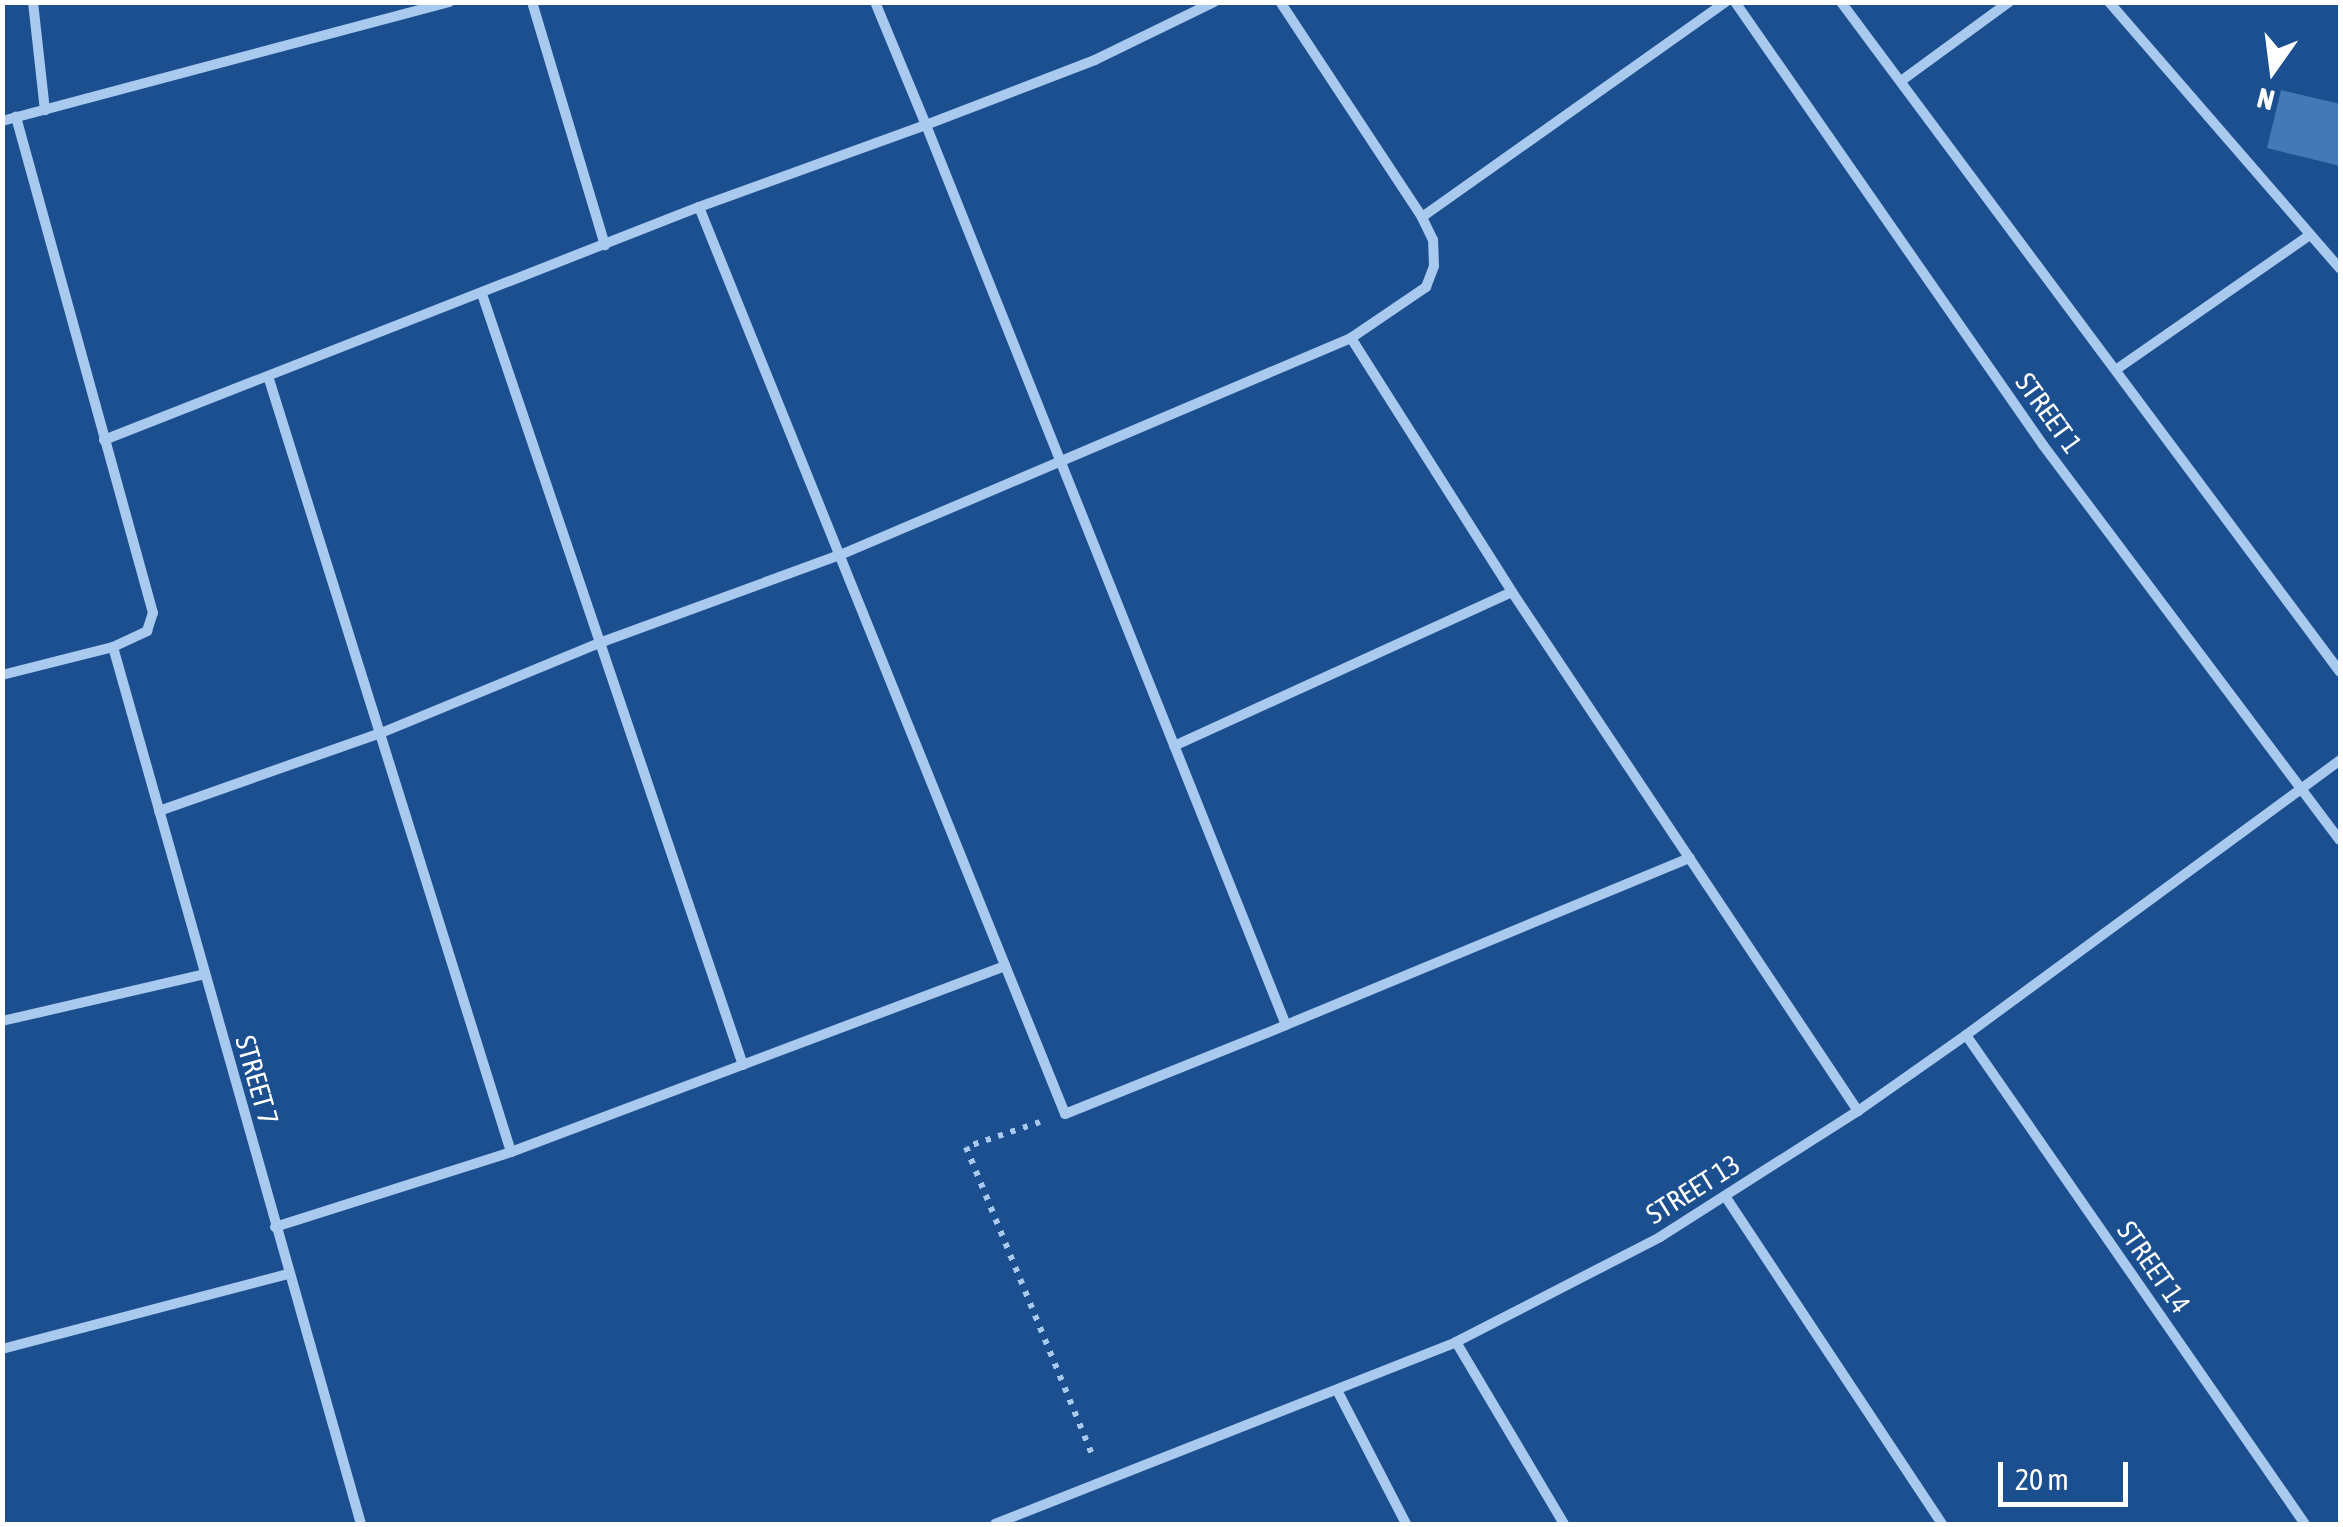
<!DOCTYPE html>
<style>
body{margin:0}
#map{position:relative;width:2343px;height:1527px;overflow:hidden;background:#1b4f8f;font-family:"Asap Condensed",sans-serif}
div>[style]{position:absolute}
.building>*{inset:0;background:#4478b7}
.path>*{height:6px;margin-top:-3px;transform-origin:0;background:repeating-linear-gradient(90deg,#a9c9ee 0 5px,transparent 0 13px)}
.minor>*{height:10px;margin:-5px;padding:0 5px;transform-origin:5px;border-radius:5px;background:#a9c9ee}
span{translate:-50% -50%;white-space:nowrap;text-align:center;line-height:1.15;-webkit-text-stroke:8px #1b4f8f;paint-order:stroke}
.street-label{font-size:28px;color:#fff}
.frame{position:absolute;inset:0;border:5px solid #fff;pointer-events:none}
.north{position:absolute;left:2223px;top:20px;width:100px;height:100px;-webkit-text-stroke:8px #1b4f8f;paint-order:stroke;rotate:194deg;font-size:28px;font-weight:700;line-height:40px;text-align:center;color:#fff}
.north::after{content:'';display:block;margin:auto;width:35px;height:45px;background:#fff;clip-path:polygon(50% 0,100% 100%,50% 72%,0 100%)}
.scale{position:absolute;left:1998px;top:1462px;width:130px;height:45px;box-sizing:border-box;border:5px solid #fff;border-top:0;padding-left:12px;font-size:30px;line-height:35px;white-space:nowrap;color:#fff;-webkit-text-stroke:8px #1b4f8f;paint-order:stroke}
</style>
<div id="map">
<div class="building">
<i style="clip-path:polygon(2281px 90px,2340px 104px,2340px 166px,2267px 148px)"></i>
</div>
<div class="path">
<i style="left:1040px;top:1122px;width:78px;rotate:161.3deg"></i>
<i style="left:966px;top:1147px;width:334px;rotate:67.7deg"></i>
</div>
<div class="minor">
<i style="left:33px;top:2px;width:109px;rotate:83.7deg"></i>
<i style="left:532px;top:2px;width:254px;rotate:73.3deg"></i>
<i style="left:1214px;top:2px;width:132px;rotate:154deg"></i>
<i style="left:1095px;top:60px;width:181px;rotate:159deg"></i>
<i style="left:926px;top:125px;width:969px;rotate:68.2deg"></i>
<i style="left:1286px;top:1025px;width:437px;rotate:-22.5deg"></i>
<i style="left:1735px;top:2px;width:540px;rotate:55.19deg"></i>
<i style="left:2043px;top:445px;width:494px;rotate:53.1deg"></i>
<i style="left:1841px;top:2px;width:835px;rotate:53.32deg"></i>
<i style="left:2109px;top:2px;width:353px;rotate:49.1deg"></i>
<i style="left:1901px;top:81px;width:134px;rotate:-36.2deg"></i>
<i style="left:2px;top:121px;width:463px;rotate:-14.9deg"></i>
<i style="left:699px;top:207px;width:978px;rotate:68.02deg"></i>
<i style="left:1065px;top:1114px;width:238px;rotate:-21.9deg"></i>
<i style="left:1422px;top:217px;width:372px;rotate:-35.3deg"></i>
<i style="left:482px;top:294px;width:814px;rotate:71.3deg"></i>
<i style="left:1351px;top:338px;width:301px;rotate:57.6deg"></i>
<i style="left:1512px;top:592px;width:624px;rotate:56.31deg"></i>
<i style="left:2117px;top:369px;width:235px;rotate:-34.8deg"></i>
<i style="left:268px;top:376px;width:813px;rotate:72.61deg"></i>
<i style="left:104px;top:440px;width:639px;rotate:-21.39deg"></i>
<i style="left:699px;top:207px;width:241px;rotate:-19.9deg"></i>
<i style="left:926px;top:125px;width:133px;rotate:-112.5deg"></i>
<i style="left:113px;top:647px;width:911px;rotate:74.21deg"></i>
<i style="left:2px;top:675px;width:114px;rotate:-14.2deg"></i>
<i style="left:113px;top:647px;width:38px;rotate:-25deg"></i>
<i style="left:147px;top:631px;width:19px;rotate:-72deg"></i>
<i style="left:153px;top:613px;width:515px;rotate:-105.44deg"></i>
<i style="left:1174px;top:746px;width:371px;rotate:-24.5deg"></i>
<i style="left:159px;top:811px;width:235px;rotate:-19.4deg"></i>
<i style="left:381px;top:733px;width:239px;rotate:-22.4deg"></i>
<i style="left:602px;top:642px;width:253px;rotate:-20.1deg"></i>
<i style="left:840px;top:555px;width:555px;rotate:-23.01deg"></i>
<i style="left:1351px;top:338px;width:91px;rotate:-34.2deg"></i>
<i style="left:1426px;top:287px;width:22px;rotate:-69deg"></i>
<i style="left:1434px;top:266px;width:26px;rotate:-92deg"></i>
<i style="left:1433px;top:240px;width:25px;rotate:-116deg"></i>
<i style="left:1422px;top:217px;width:258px;rotate:-123.4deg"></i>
<i style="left:2px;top:1021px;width:208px;rotate:-13deg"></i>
<i style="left:1966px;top:1035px;width:595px;rotate:55.27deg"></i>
<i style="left:1725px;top:1196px;width:393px;rotate:56.5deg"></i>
<i style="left:275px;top:1227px;width:248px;rotate:-17.6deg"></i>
<i style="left:511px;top:1152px;width:528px;rotate:-20.63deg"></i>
<i style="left:1456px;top:1342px;width:212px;rotate:59.3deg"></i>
<i style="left:2px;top:1349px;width:296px;rotate:-14.7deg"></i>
<i style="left:1338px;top:1392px;width:148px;rotate:62.7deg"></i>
<i style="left:995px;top:1524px;width:496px;rotate:-21.5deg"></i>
<i style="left:1456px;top:1342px;width:229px;rotate:-27.2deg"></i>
<i style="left:1660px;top:1237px;width:235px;rotate:-32.5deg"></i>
<i style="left:1858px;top:1111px;width:132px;rotate:-35.1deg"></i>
<i style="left:1966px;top:1035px;width:464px;rotate:-36.3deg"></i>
</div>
<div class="street-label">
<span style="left:2049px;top:413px;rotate:54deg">STREET 1</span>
<span style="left:257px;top:1080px;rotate:74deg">STREET 7</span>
<span style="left:1693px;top:1189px;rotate:-32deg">STREET 13</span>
<span style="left:2154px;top:1267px;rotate:55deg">STREET 14</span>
</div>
<div class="frame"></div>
<div class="north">N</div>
<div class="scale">20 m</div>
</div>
